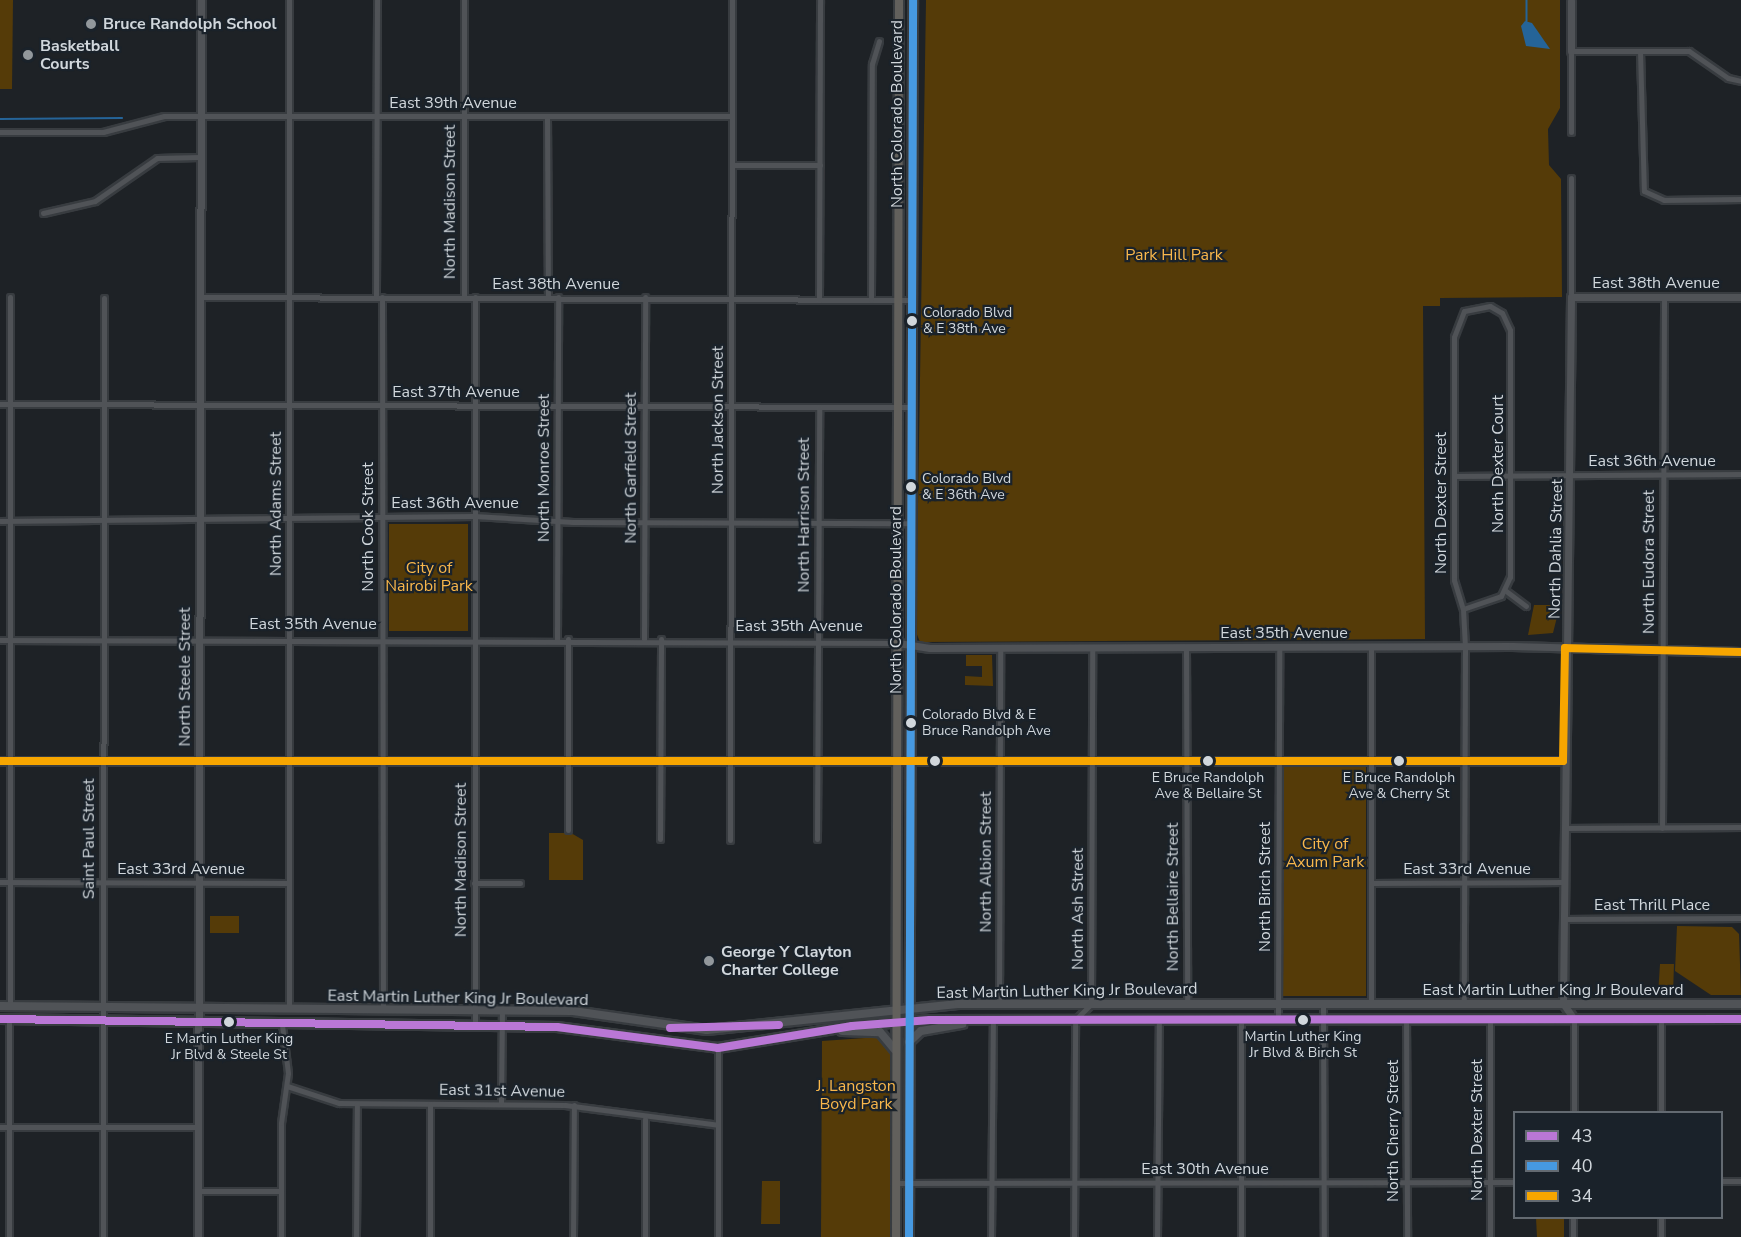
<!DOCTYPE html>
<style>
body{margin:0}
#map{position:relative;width:1741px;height:1237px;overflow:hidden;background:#1e2226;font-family:"Nunito Sans",sans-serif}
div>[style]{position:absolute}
.green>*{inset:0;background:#553b08}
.water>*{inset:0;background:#256498}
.stream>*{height:1.5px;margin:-0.75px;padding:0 0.75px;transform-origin:0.75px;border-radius:0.75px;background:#256498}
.roads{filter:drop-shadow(2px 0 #383c40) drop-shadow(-2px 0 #383c40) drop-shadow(0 2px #383c40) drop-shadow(0 -2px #383c40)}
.minor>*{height:5px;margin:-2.5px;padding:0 2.5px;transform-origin:2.5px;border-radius:2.5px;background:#505357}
.tertiary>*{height:7px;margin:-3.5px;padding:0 3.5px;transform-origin:3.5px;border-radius:3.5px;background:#505357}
.secondary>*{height:8px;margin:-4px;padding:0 4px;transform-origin:4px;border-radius:4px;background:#505357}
.primary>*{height:8px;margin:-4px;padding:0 4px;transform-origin:4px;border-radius:4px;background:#62605c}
.bus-1>*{height:8px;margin:-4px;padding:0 4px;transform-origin:4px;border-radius:4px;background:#ba77d6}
.bus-2>*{height:8px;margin:-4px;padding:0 4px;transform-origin:4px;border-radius:4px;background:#4699e1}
.bus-3>*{height:8px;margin:-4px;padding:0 4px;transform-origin:4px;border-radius:4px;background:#f7a600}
.dots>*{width:16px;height:16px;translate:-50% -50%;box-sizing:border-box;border:3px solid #1a222a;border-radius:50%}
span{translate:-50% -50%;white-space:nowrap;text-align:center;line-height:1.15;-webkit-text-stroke:4.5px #1a222a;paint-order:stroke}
.bus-label{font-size:14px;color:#d1d7dc}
.left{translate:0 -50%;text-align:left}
.poi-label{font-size:16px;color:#d1d7dc;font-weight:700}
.street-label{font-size:16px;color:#d1d7dc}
.park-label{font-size:16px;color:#f9b74b}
.legend{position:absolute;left:1513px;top:1111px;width:210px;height:108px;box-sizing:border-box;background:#1a222a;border:2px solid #636a71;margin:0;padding:8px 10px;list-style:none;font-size:18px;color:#d1d7dc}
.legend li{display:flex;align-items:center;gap:12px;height:30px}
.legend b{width:30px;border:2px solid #636a71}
</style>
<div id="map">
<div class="green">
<i style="clip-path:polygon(0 0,13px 0,12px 89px,0 89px)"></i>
<i style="clip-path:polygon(926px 0,1560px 0,1560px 108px,1548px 129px,1549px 165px,1561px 179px,1562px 297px,1440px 298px,1440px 306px,1423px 306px,1425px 639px,920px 642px,916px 632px)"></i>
<i style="clip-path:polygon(389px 524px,468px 524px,468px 631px,389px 631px)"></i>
<i style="clip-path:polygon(1534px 605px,1560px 605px,1553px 633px,1528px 635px)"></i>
<i style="clip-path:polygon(966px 655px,992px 655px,993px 686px,965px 685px,965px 676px,982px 677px,982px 666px,966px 666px)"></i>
<i style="clip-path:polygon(1283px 767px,1366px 767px,1366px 996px,1283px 996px)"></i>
<i style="clip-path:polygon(549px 833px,571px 833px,583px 840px,583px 880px,549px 880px)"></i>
<i style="clip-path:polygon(210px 916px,239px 916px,239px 933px,210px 933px)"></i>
<i style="clip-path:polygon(1677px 926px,1732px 927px,1739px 934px,1741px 995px,1711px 995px,1675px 971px)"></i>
<i style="clip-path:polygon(1660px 964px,1674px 964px,1673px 995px,1658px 995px)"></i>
<i style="clip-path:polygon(879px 1037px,890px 1047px,890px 1237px,821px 1237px,822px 1041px)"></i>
<i style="clip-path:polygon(762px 1181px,780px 1181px,780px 1224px,761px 1224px)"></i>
<i style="clip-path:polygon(1536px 1218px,1564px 1218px,1564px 1237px,1537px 1237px)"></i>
</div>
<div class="water">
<i style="clip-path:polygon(1525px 21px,1532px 23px,1550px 49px,1526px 46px,1521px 26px)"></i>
</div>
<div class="stream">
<i style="left:1527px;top:0;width:21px;rotate:90deg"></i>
<i style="left:0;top:119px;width:122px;rotate:-0.5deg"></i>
</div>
<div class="roads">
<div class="minor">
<i style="left:464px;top:0;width:297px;rotate:90deg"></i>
<i style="left:1640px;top:51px;width:140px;rotate:88.4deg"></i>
<i style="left:1644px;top:191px;width:22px;rotate:24deg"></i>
<i style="left:1664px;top:200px;width:77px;rotate:-0.7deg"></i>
<i style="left:547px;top:116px;width:181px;rotate:89.7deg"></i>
<i style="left:0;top:132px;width:103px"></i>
<i style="left:103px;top:132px;width:63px;rotate:-14.7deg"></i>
<i style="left:164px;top:116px;width:568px"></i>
<i style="left:1571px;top:132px;width:81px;rotate:-90deg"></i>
<i style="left:1571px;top:51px;width:118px"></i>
<i style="left:1689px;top:51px;width:47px;rotate:34.7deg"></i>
<i style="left:1728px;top:78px;width:13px;rotate:13deg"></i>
<i style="left:732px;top:165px;width:88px"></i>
<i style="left:1571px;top:178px;width:119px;rotate:90deg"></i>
<i style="left:43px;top:213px;width:53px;rotate:-13deg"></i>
<i style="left:95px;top:201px;width:75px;rotate:-34.7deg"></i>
<i style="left:157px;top:158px;width:42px;rotate:-1.4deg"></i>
<i style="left:199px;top:297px;width:713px;rotate:0.24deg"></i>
<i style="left:376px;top:297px;width:297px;rotate:-89.8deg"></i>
<i style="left:382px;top:297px;width:712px;rotate:89.92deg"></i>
<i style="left:819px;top:300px;width:300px;rotate:-89.8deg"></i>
<i style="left:871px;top:300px;width:236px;rotate:-89.8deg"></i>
<i style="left:872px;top:64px;width:24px;rotate:-73deg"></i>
<i style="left:0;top:404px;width:911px;rotate:0.19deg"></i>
<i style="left:1455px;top:476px;width:286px;rotate:-0.4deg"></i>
<i style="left:0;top:521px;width:474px;rotate:-0.6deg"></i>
<i style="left:474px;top:516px;width:99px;rotate:3.5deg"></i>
<i style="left:573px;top:522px;width:338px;rotate:0.2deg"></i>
<i style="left:1506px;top:591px;width:25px;rotate:37deg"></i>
<i style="left:1463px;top:609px;width:40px;rotate:-18.9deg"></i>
<i style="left:1501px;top:596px;width:21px;rotate:-65deg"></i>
<i style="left:1510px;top:577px;width:247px;rotate:-90deg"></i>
<i style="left:1510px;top:330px;width:19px;rotate:-115deg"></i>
<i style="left:1502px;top:313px;width:14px;rotate:-150deg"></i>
<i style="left:1490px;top:306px;width:26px;rotate:169deg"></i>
<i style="left:1464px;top:311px;width:28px;rotate:111deg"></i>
<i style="left:1454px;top:337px;width:243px;rotate:90deg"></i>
<i style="left:1454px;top:580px;width:30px;rotate:73deg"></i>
<i style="left:1463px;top:609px;width:37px;rotate:87deg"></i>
<i style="left:1465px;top:646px;width:356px;rotate:90.2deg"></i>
<i style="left:557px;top:639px;width:342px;rotate:-89.8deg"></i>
<i style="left:644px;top:639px;width:342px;rotate:-89.8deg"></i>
<i style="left:0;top:640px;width:898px;rotate:0.19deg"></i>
<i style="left:1371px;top:646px;width:357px;rotate:90deg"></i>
<i style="left:1186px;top:647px;width:356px;rotate:89.8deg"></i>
<i style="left:1564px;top:828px;width:177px;rotate:-0.3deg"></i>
<i style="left:1662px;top:828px;width:531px;rotate:-89.78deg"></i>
<i style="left:568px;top:830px;width:191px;rotate:-90deg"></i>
<i style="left:660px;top:839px;width:200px;rotate:-89.7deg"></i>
<i style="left:817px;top:839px;width:432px;rotate:-89.7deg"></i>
<i style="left:730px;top:840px;width:840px;rotate:-89.86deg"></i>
<i style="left:0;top:882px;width:289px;rotate:0.2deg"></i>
<i style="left:474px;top:883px;width:46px"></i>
<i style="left:1371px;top:883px;width:192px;rotate:-0.3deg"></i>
<i style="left:1563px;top:919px;width:178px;rotate:-0.3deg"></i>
<i style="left:1323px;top:1003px;width:234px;rotate:89.8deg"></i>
<i style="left:999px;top:1004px;width:356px;rotate:-89.8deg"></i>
<i style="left:10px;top:1006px;width:709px;rotate:-90deg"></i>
<i style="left:289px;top:1009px;width:1009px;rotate:-90deg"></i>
<i style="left:1406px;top:1018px;width:219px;rotate:89.7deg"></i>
<i style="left:1278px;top:1019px;width:372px;rotate:-89.8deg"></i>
<i style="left:1661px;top:1019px;width:93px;rotate:90deg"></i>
<i style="left:475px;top:1027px;width:730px;rotate:-90deg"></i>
<i style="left:287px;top:1086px;width:55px;rotate:18.1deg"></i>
<i style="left:339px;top:1103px;width:226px;rotate:0.5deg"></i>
<i style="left:565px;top:1105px;width:154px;rotate:7.4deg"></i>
<i style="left:501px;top:1103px;width:92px;rotate:-89.4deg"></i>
<i style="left:430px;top:1104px;width:133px;rotate:90deg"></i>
<i style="left:1574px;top:1112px;width:93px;rotate:-90deg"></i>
<i style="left:645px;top:1119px;width:118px;rotate:90deg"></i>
<i style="left:0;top:1127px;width:199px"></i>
<i style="left:1722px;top:1181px;width:19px"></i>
<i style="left:896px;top:1183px;width:618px;rotate:-0.09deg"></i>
<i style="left:199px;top:1191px;width:82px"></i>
<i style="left:1661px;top:1218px;width:19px;rotate:90deg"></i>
<i style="left:9px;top:1237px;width:218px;rotate:-90deg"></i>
<i style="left:103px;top:1237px;width:939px;rotate:-89.94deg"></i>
<i style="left:281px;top:1237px;width:114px;rotate:-90deg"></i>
<i style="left:281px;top:1123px;width:50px;rotate:-82deg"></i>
<i style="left:288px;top:1073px;width:48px;rotate:-97.1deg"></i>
<i style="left:356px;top:1237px;width:133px;rotate:-89.6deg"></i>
<i style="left:573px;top:1237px;width:132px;rotate:-89.6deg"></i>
<i style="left:718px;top:1237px;width:189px;rotate:-90deg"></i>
<i style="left:991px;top:1237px;width:217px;rotate:-89.5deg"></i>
<i style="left:1074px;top:1237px;width:217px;rotate:-89.7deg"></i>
<i style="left:1075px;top:1020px;width:23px;rotate:-45deg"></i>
<i style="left:1091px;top:1004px;width:357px;rotate:-89.8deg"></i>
<i style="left:1157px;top:1237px;width:218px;rotate:-89.5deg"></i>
<i style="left:1241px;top:1237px;width:218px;rotate:-90deg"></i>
<i style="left:1490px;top:1237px;width:219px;rotate:-90deg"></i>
<i style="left:1573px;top:1237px;width:19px;rotate:-90deg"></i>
</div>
<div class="tertiary">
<i style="left:1571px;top:0;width:51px;rotate:90deg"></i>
<i style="left:898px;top:643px;width:32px;rotate:9deg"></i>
<i style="left:930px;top:648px;width:582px;rotate:-0.2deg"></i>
<i style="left:1512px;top:646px;width:229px;rotate:1.5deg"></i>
<i style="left:0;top:761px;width:1563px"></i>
<i style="left:1574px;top:1019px;width:19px;rotate:-125deg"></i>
<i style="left:1563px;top:1003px;width:706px;rotate:-89.35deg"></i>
<i style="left:1571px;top:297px;width:170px"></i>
<i style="left:198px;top:1237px;width:1237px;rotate:-89.86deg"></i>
</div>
<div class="secondary">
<i style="left:0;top:1006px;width:573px;rotate:0.5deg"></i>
<i style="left:573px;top:1011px;width:135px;rotate:8.1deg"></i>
<i style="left:707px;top:1030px;width:252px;rotate:-5.9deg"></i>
<i style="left:958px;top:1004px;width:783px"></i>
<i style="left:0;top:1019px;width:557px;rotate:0.82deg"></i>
<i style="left:557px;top:1027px;width:162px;rotate:7.4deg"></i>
<i style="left:718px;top:1048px;width:136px;rotate:-9.3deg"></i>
<i style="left:852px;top:1026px;width:78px;rotate:-4.4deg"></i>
<i style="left:930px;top:1020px;width:811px;rotate:-0.07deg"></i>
<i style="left:842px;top:1031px;width:38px;rotate:2deg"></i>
<i style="left:880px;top:1032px;width:23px;rotate:50deg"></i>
<i style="left:909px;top:1042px;width:16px;rotate:-43deg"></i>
<i style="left:921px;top:1031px;width:42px;rotate:-9.7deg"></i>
</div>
<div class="primary">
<i style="left:896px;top:1237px;width:1237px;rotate:-89.86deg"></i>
<i style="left:909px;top:1237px;width:1237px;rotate:-89.81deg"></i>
</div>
</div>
<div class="bus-1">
<i style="left:0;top:1019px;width:557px;rotate:0.82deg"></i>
<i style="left:557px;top:1027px;width:162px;rotate:7.4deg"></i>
<i style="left:718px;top:1048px;width:136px;rotate:-9.3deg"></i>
<i style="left:852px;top:1026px;width:78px;rotate:-4.4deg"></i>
<i style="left:930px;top:1020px;width:811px;rotate:-0.07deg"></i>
<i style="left:670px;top:1028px;width:109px;rotate:-1.6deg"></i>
</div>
<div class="bus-2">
<i style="left:909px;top:1237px;width:1237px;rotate:-89.81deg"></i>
</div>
<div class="bus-3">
<i style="left:0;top:761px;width:1563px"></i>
<i style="left:1563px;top:761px;width:113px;rotate:-89deg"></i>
<i style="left:1565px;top:648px;width:176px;rotate:1.3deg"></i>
</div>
<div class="dots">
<i style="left:91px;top:24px;background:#92989c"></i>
<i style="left:28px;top:55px;background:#92989c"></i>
<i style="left:912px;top:321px;background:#d1d7dc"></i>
<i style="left:911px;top:487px;background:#d1d7dc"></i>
<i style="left:911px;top:723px;background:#d1d7dc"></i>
<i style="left:935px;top:761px;background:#d1d7dc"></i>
<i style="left:1208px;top:761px;background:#d1d7dc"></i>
<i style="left:1399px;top:761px;background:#d1d7dc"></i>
<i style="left:709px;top:961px;background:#92989c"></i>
<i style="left:1303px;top:1020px;background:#d1d7dc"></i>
<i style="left:229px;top:1022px;background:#d1d7dc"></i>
</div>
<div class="bus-label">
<span class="left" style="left:923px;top:321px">Colorado Blvd<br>&amp; E 38th Ave</span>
<span class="left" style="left:922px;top:487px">Colorado Blvd<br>&amp; E 36th Ave</span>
<span class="left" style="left:922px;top:723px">Colorado Blvd &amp; E<br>Bruce Randolph Ave</span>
<span style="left:1208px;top:786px">E Bruce Randolph<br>Ave &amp; Bellaire St</span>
<span style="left:1399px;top:786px">E Bruce Randolph<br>Ave &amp; Cherry St</span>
<span style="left:1303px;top:1045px">Martin Luther King<br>Jr Blvd &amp; Birch St</span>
<span style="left:229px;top:1047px">E Martin Luther King<br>Jr Blvd &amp; Steele St</span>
</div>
<div class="poi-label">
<span class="left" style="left:103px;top:24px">Bruce Randolph School</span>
<span class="left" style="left:40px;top:55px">Basketball<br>Courts</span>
<span class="left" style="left:721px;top:961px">George Y Clayton<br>Charter College</span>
</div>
<div class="street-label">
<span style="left:453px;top:103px">East 39th Avenue</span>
<span style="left:897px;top:114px;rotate:-90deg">North Colorado Boulevard</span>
<span style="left:450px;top:202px;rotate:-90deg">North Madison Street</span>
<span style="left:1656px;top:283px">East 38th Avenue</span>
<span style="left:556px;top:284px">East 38th Avenue</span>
<span style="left:456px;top:392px">East 37th Avenue</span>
<span style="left:718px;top:420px;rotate:-90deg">North Jackson Street</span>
<span style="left:1652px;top:461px">East 36th Avenue</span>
<span style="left:1498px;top:464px;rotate:-90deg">North Dexter Court</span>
<span style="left:544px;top:468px;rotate:-90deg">North Monroe Street</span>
<span style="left:631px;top:468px;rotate:-90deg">North Garfield Street</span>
<span style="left:455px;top:503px">East 36th Avenue</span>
<span style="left:1441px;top:503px;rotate:-90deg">North Dexter Street</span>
<span style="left:276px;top:504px;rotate:-90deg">North Adams Street</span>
<span style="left:804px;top:515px;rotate:-90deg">North Harrison Street</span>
<span style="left:368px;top:527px;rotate:-90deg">North Cook Street</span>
<span style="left:1556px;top:549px;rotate:-89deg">North Dahlia Street</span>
<span style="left:1649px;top:562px;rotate:-90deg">North Eudora Street</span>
<span style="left:896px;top:600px;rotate:-90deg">North Colorado Boulevard</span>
<span style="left:313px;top:624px">East 35th Avenue</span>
<span style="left:799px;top:626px">East 35th Avenue</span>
<span style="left:1284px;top:633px">East 35th Avenue</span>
<span style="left:185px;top:677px;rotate:-90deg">North Steele Street</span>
<span style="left:89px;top:839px;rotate:-90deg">Saint Paul Street</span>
<span style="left:461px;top:860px;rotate:-90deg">North Madison Street</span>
<span style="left:986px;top:862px;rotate:-90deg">North Albion Street</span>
<span style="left:181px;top:869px">East 33rd Avenue</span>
<span style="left:1467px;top:869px">East 33rd Avenue</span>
<span style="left:1265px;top:887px;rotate:-90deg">North Birch Street</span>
<span style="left:1173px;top:897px;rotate:-90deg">North Bellaire Street</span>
<span style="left:1652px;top:905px">East Thrill Place</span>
<span style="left:1078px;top:909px;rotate:-90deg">North Ash Street</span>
<span style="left:1553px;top:990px">East Martin Luther King Jr Boulevard</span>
<span style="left:1067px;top:991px;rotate:-1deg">East Martin Luther King Jr Boulevard</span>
<span style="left:458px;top:998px;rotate:1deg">East Martin Luther King Jr Boulevard</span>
<span style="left:502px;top:1091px;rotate:1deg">East 31st Avenue</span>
<span style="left:1477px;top:1130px;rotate:-90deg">North Dexter Street</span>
<span style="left:1393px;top:1131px;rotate:-90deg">North Cherry Street</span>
<span style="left:1205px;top:1169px">East 30th Avenue</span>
</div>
<div class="park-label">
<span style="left:1174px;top:255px">Park Hill Park</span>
<span style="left:429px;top:577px">City of<br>Nairobi Park</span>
<span style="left:1325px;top:853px">City of<br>Axum Park</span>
<span style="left:856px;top:1095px">J. Langston<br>Boyd Park</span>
</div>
<ul class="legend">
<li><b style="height:8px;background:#ba77d6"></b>43</li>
<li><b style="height:8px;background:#4699e1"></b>40</li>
<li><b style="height:8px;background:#f7a600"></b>34</li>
</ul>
</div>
